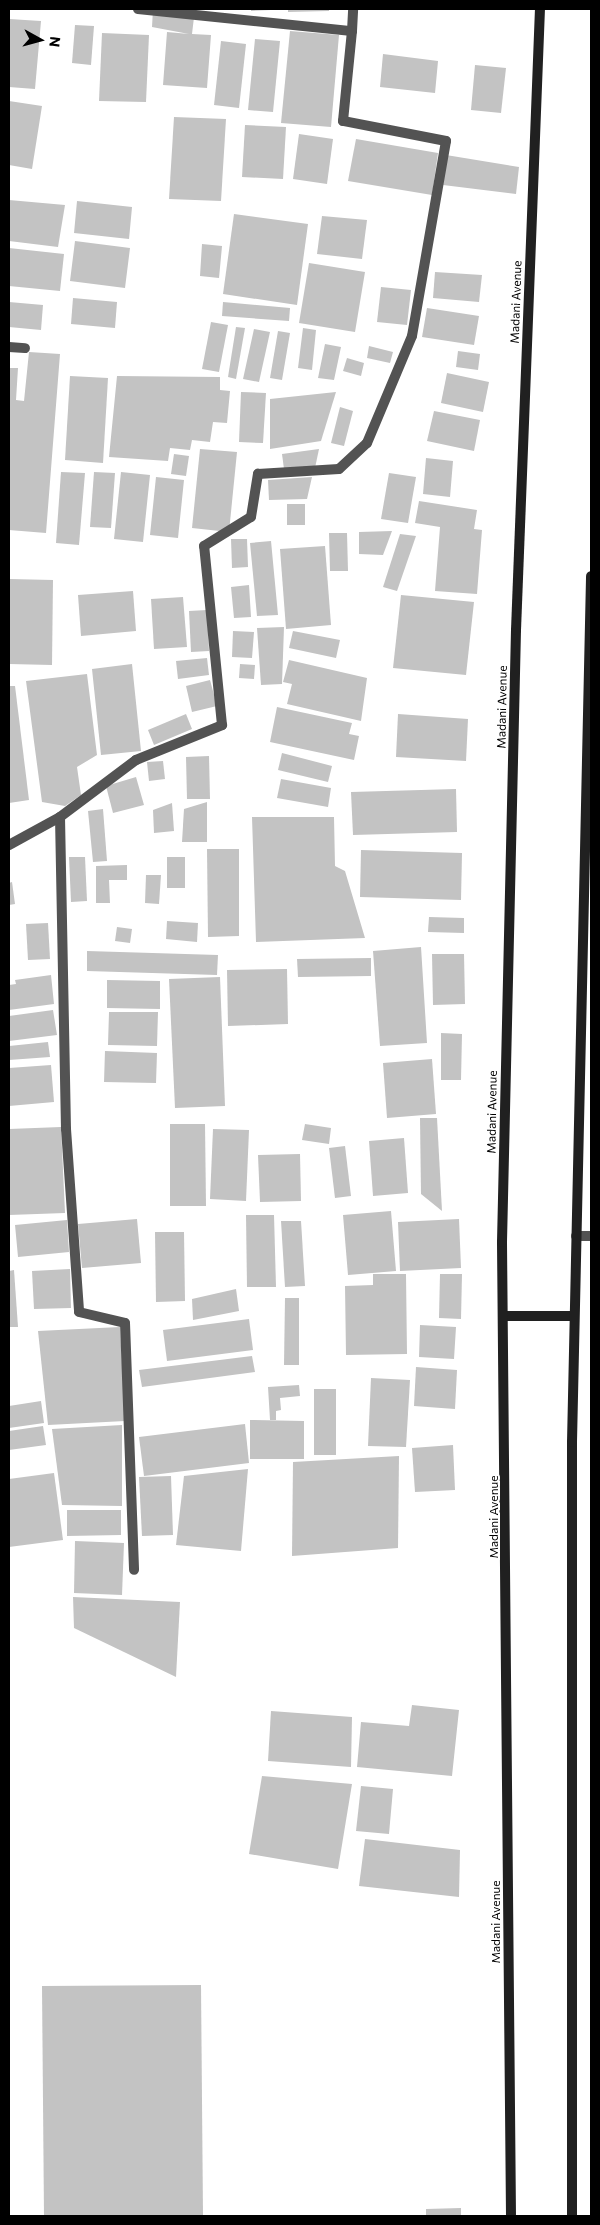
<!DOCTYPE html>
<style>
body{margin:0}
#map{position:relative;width:600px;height:2225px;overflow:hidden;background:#fff;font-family:Commissioner,sans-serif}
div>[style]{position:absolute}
.building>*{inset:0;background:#c3c3c3}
.street>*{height:10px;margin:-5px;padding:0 5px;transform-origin:5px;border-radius:5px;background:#535353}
.secondary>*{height:10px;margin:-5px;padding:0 5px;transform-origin:5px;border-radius:5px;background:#202020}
span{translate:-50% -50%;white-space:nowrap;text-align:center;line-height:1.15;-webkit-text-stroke:4px #fff;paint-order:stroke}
.street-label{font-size:12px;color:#000}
.frame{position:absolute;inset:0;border:10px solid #000;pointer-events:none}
.north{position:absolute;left:15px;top:15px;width:50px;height:50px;-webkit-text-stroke:4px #fff;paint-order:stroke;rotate:97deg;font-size:14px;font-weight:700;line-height:20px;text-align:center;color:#000}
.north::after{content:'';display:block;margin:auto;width:18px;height:22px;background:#000;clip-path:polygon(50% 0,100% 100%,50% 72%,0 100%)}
</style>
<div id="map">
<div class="building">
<i style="clip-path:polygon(153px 9px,195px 9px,192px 34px,211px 35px,207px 88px,163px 85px,167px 32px,189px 34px,152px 27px)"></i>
<i style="clip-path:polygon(251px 9px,271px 9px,271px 10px,251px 11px)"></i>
<i style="clip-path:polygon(288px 9px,329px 9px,329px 11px,288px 12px)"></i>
<i style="clip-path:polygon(9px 19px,41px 21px,35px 89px,9px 87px)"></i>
<i style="clip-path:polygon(75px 25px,94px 26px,91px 65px,72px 63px)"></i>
<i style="clip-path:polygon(290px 31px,339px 35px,331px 127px,281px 123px)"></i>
<i style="clip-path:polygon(102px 33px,149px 35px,146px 102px,99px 101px)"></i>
<i style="clip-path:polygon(255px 39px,280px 41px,273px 112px,248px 110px)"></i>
<i style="clip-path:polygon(221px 41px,246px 44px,239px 108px,214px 105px)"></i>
<i style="clip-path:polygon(383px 54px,438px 61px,435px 93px,380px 87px)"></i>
<i style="clip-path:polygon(475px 65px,506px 68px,501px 113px,471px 110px)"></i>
<i style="clip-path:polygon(9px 101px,42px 106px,32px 169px,9px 165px)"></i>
<i style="clip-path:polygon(174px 117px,226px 119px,221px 201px,169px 199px)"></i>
<i style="clip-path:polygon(245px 125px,286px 127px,283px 179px,242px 177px)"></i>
<i style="clip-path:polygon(299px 134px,333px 139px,327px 184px,293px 179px)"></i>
<i style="clip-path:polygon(356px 139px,438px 153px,432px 195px,348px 181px)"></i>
<i style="clip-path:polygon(446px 155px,519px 167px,516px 194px,443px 185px)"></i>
<i style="clip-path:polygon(9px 200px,65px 205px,58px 247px,9px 241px)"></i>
<i style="clip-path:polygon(77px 201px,132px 207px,129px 239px,74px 233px)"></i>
<i style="clip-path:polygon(234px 214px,308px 224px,297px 305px,223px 294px)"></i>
<i style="clip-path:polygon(322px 216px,367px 220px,362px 259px,317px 254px)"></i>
<i style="clip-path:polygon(75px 241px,130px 248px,125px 288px,70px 281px)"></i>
<i style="clip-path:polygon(202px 244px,222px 246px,219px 278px,200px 276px)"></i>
<i style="clip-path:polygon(9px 248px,64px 254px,60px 291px,9px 286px)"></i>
<i style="clip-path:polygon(309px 263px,365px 272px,355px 332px,299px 323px)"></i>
<i style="clip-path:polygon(435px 272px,482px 275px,479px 302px,433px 298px)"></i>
<i style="clip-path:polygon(381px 287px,411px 290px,407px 325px,377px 322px)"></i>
<i style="clip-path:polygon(73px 298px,117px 302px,115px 328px,71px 324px)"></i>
<i style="clip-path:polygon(9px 302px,43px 305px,41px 330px,9px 327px)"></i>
<i style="clip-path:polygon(223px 302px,290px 308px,289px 321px,222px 316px)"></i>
<i style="clip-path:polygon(427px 308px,479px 316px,474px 345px,422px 337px)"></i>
<i style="clip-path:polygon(211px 322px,228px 325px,219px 372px,202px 369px)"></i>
<i style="clip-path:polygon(236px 327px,245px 328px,236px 379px,228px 377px)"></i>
<i style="clip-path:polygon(303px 328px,316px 330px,312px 370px,298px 368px)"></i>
<i style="clip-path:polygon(254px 329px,270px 332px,259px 382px,243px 379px)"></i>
<i style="clip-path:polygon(278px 331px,290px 333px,282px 380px,270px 378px)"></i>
<i style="clip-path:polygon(325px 344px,341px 347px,334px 380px,318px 378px)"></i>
<i style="clip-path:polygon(369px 346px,393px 352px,390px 363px,367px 358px)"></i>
<i style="clip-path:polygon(458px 351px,480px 354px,478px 370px,456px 367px)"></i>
<i style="clip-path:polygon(29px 352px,60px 354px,46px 533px,9px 530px,9px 368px,18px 368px,16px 400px,24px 401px)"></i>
<i style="clip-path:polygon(347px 358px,364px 363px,361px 376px,343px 371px)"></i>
<i style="clip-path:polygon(447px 373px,489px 382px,483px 412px,441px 403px)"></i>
<i style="clip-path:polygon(70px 376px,108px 378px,103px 463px,65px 460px)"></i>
<i style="clip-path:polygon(117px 376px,220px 377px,220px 390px,230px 391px,227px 423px,213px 422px,210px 442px,192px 440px,190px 450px,170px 448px,168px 461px,109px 457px)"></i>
<i style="clip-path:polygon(241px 392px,266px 393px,263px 443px,239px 442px)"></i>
<i style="clip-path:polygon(336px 392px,321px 441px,270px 449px,270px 399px)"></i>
<i style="clip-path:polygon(340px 407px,353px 411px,344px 446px,331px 443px)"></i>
<i style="clip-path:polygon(434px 411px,480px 420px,474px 451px,427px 441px)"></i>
<i style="clip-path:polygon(200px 449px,237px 452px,229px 532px,192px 528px)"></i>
<i style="clip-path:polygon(319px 449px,315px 468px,284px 469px,282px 454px)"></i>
<i style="clip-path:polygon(174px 454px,189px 456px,186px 476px,171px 474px)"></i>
<i style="clip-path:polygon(426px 458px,453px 461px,450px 497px,423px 494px)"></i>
<i style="clip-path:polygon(61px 472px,85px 473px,79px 545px,56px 543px)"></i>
<i style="clip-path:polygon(94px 472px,115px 473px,111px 528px,90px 527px)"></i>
<i style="clip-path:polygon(121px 472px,150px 475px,143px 542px,114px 539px)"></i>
<i style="clip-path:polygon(389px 473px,416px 477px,408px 523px,381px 519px)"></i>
<i style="clip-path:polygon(156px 477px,184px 480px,178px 538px,150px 535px)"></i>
<i style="clip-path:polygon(312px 477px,307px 499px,269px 500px,268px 480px)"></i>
<i style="clip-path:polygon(419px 501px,477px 510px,474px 529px,482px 530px,477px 594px,435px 591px,440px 527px,415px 523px)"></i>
<i style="clip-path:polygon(287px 504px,305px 504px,305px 525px,287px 525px)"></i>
<i style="clip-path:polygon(392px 531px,383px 555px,359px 554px,359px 532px)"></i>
<i style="clip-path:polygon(329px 533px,347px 533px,348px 571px,330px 571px)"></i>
<i style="clip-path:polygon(400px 534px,416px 536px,397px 591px,383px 587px)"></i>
<i style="clip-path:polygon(231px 539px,247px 539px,248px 567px,232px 568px)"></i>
<i style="clip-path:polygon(271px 541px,278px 615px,257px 616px,250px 543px)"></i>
<i style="clip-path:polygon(325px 546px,331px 625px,286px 629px,280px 549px)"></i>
<i style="clip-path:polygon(9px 579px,53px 580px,52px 665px,9px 664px)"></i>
<i style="clip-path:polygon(249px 585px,251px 617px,234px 618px,231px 587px)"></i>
<i style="clip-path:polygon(133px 591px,136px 631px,81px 636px,78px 595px)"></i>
<i style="clip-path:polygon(401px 595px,474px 602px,466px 675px,393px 668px)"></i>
<i style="clip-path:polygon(183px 597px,187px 647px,154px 649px,151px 599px)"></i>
<i style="clip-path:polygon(207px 610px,209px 651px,191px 652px,189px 611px)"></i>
<i style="clip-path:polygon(284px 627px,282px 684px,261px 685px,257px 628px)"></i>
<i style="clip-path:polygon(233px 631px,254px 632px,252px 658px,232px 657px)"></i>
<i style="clip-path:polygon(293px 631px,340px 640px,336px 658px,289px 648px)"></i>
<i style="clip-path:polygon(207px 658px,209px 675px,178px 679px,176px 661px)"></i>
<i style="clip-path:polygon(289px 660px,367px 678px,361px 721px,287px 704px,292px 684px,283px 682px)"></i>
<i style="clip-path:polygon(132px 664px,141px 751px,101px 755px,92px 669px)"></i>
<i style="clip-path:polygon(240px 664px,255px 665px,254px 679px,239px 678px)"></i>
<i style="clip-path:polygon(87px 674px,97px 755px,77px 767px,81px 795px,65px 806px,42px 802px,26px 681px)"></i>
<i style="clip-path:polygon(210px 680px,217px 706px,192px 712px,186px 686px)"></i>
<i style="clip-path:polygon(9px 686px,15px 686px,29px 800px,9px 803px)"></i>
<i style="clip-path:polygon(277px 707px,352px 723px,349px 734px,359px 736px,354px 760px,270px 742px)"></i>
<i style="clip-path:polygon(186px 714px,192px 729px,154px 745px,148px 730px)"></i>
<i style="clip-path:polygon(398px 714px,468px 719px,466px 761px,396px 757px)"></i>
<i style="clip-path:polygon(282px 753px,332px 766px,328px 782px,278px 770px)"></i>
<i style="clip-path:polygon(209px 756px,210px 799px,187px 799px,186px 757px)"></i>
<i style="clip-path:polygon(163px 761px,165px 779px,149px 781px,147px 762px)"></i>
<i style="clip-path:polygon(136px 777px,144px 805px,113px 813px,106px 786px)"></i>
<i style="clip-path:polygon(281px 779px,331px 788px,328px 807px,277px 798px)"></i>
<i style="clip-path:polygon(456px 789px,457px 832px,353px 835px,351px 792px)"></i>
<i style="clip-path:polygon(207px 802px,207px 842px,182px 842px,184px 809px)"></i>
<i style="clip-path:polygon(172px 803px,174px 831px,154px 833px,153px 810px)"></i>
<i style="clip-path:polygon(103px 809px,107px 861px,93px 862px,88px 811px)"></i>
<i style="clip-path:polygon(252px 817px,334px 817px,335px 866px,345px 871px,365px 938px,256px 942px)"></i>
<i style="clip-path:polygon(207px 849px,239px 849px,239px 936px,208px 937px)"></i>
<i style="clip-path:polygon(361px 850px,462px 853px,461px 900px,360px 897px)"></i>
<i style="clip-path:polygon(69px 857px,85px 857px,87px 901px,71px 902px)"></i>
<i style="clip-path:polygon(167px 857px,185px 857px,185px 888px,167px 888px)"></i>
<i style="clip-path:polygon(127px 865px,127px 880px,109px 880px,110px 903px,96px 903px,96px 866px)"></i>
<i style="clip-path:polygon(146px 875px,161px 875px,159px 904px,145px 903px)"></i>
<i style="clip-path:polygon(12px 882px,15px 904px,9px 905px,9px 883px)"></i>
<i style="clip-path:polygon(429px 917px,464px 918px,464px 933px,428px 932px)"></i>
<i style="clip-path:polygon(167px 921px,198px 923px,197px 942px,166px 939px)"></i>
<i style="clip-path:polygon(48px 923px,50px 959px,28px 960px,26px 924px)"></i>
<i style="clip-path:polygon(117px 927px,132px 929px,130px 943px,115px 941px)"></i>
<i style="clip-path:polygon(421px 947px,427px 1043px,380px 1046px,373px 951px)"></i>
<i style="clip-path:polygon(87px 951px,218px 955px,217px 975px,87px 971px)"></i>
<i style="clip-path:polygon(432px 954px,464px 954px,465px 1004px,433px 1005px)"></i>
<i style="clip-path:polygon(371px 958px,371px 976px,298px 977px,297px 959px)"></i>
<i style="clip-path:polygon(287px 969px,288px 1024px,228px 1026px,227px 970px)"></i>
<i style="clip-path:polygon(51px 975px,54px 1004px,9px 1010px,9px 985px,16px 984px,15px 980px)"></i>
<i style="clip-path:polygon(220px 977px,225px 1106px,175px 1108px,169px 979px)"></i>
<i style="clip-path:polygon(107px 980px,160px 981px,160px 1009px,107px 1008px)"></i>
<i style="clip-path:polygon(53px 1010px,57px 1035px,9px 1041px,9px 1016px)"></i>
<i style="clip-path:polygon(109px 1012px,158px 1012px,157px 1046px,108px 1045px)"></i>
<i style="clip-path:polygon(441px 1033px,462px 1034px,461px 1080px,441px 1080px)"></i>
<i style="clip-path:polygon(48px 1042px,50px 1057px,9px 1060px,9px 1046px)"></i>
<i style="clip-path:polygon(105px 1051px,157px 1053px,156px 1083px,104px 1082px)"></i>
<i style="clip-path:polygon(432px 1059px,436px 1114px,387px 1118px,383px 1063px)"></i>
<i style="clip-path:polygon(51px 1065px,54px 1102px,9px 1106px,9px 1068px)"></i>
<i style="clip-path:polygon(420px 1118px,437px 1118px,442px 1211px,421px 1194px)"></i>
<i style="clip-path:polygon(170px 1124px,205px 1124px,206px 1206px,170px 1206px)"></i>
<i style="clip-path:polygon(305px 1124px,331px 1128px,329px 1144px,302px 1140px)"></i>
<i style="clip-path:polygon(61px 1127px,65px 1213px,9px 1215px,9px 1129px)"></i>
<i style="clip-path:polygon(213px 1129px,249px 1130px,246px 1201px,210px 1199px)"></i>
<i style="clip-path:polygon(404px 1138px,408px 1193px,373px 1196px,369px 1141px)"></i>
<i style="clip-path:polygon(345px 1146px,351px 1196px,335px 1198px,329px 1148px)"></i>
<i style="clip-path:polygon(300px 1154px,301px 1201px,260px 1202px,258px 1155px)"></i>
<i style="clip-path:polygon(391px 1211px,396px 1271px,348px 1275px,343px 1215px)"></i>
<i style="clip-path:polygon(246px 1215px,274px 1215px,276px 1287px,247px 1287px)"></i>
<i style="clip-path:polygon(137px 1219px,141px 1263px,82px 1268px,78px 1224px)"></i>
<i style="clip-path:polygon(459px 1219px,461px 1268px,400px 1271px,398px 1222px)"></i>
<i style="clip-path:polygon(67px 1220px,69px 1252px,18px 1257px,15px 1225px)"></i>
<i style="clip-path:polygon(281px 1221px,301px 1221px,305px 1286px,285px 1287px)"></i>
<i style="clip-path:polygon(155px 1232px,184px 1232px,185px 1301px,156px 1302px)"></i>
<i style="clip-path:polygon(70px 1269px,71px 1308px,34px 1309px,32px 1271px)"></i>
<i style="clip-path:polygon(14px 1270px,18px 1327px,9px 1327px,9px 1271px)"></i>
<i style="clip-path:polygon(373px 1274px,406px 1274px,407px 1354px,346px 1355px,345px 1286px,373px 1285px)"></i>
<i style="clip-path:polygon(440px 1274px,462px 1274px,461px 1319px,439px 1318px)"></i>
<i style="clip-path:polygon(236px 1289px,239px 1311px,193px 1320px,192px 1299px)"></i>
<i style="clip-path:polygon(285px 1298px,299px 1298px,299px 1365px,284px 1365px)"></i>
<i style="clip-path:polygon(249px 1319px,253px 1350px,167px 1361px,163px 1330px)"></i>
<i style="clip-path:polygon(420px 1325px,456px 1327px,454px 1359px,419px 1357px)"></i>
<i style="clip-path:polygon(120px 1327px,125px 1421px,48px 1425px,38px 1331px)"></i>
<i style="clip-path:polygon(252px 1356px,255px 1372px,142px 1387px,139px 1370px)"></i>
<i style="clip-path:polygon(416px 1367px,457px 1370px,455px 1409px,414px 1406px)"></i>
<i style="clip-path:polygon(371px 1378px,410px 1380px,406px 1447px,368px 1446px)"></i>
<i style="clip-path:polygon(299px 1385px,300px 1396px,280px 1398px,281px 1410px,276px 1411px,276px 1420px,270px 1420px,268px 1387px)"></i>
<i style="clip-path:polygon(314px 1389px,336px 1389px,336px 1455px,314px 1455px)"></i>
<i style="clip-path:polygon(41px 1401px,44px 1423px,9px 1428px,9px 1406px)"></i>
<i style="clip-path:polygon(250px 1420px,304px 1421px,304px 1459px,250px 1459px)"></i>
<i style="clip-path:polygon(245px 1424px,249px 1463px,144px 1476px,139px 1437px)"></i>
<i style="clip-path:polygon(122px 1425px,122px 1506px,62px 1505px,52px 1429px)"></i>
<i style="clip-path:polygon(43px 1426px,46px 1445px,9px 1450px,9px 1431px)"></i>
<i style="clip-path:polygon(453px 1445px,455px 1490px,415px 1492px,412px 1448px)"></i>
<i style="clip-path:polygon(399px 1456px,398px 1548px,292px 1556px,293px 1462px)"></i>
<i style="clip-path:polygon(248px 1469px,241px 1551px,176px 1545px,184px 1476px)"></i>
<i style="clip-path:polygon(54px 1473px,63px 1540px,9px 1547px,9px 1479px)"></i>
<i style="clip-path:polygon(171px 1476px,173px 1535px,142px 1536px,139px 1477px)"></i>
<i style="clip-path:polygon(67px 1510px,121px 1510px,121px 1535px,67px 1536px)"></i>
<i style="clip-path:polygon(75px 1541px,124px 1543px,122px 1595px,74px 1593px)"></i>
<i style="clip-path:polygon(73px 1597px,180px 1602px,176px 1677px,74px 1628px)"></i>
<i style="clip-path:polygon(412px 1705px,459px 1710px,452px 1776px,357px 1767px,361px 1722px,409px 1726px)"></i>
<i style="clip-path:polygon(271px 1711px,352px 1717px,351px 1767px,268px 1761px)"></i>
<i style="clip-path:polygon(262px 1776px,352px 1784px,338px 1869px,249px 1854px)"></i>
<i style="clip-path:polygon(361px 1786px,393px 1789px,389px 1834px,356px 1831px)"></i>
<i style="clip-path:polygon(365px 1839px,460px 1850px,459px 1897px,359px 1886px)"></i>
<i style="clip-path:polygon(201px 1985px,203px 2216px,44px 2216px,42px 1986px)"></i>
<i style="clip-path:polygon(461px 2208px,461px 2216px,426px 2216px,426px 2209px)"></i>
</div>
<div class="street">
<i style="left:138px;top:9px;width:215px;rotate:5.9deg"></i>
<i style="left:352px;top:31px;width:22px;rotate:-87deg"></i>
<i style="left:9px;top:347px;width:16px;rotate:4deg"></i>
<i style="left:60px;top:817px;width:312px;rotate:88.9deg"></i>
<i style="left:66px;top:1129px;width:183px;rotate:85.9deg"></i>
<i style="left:79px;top:1312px;width:47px;rotate:13.4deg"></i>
<i style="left:125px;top:1323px;width:247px;rotate:87.9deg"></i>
<i style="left:9px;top:845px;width:58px;rotate:-28.8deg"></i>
<i style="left:60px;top:817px;width:95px;rotate:-36.9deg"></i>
<i style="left:136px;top:760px;width:93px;rotate:-22.1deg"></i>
<i style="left:222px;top:725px;width:180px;rotate:-95.7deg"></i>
<i style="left:204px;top:546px;width:55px;rotate:-31.7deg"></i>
<i style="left:251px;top:517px;width:44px;rotate:-80.8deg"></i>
<i style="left:258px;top:474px;width:81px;rotate:-3.5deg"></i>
<i style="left:339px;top:469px;width:38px;rotate:-43deg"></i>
<i style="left:367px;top:443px;width:116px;rotate:-67.2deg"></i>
<i style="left:412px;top:336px;width:198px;rotate:-80.1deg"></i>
<i style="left:446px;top:141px;width:105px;rotate:-169deg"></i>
<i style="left:343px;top:121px;width:90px;rotate:-84.3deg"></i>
<i style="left:576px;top:1236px;width:15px"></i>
</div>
<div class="secondary">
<i style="left:504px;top:1316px;width:70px"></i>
<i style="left:511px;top:2216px;width:974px;rotate:-90.53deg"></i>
<i style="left:502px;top:1242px;width:612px;rotate:-88.69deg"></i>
<i style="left:516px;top:630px;width:621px;rotate:-87.79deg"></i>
<i style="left:572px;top:2216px;width:774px;rotate:-90deg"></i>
<i style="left:572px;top:1442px;width:866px;rotate:-88.74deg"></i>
</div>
<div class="street-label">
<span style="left:516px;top:302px;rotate:-88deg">Madani Avenue</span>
<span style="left:502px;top:707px;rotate:-89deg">Madani Avenue</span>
<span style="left:492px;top:1112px;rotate:-89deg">Madani Avenue</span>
<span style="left:494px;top:1517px;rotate:-90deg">Madani Avenue</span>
<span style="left:496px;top:1922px;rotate:-90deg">Madani Avenue</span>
</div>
<div class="frame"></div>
<div class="north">N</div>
</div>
